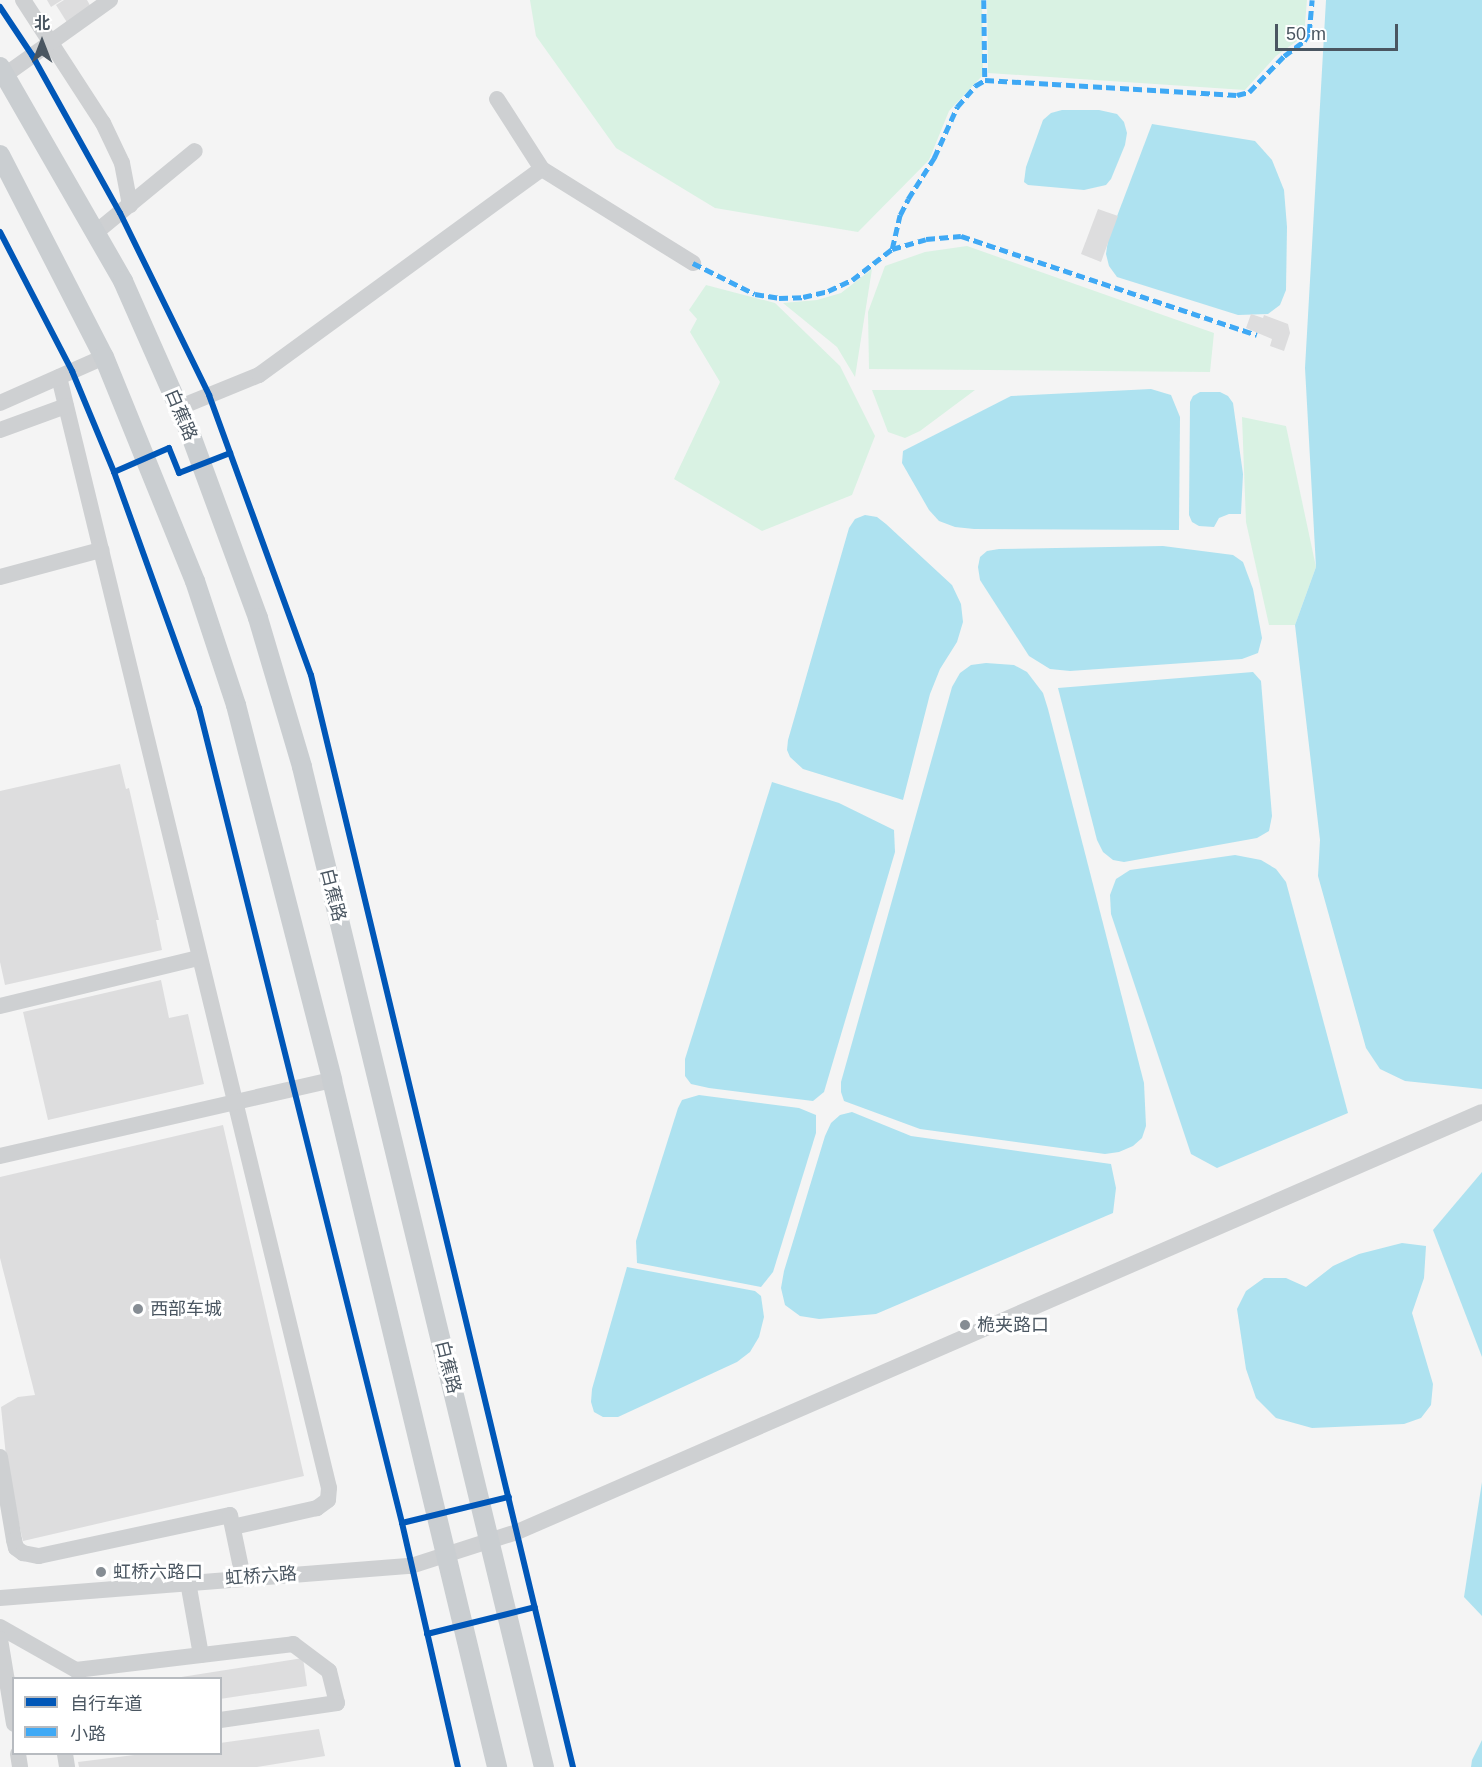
<!DOCTYPE html>
<meta charset="utf-8">
<style>
body{margin:0}
#map{position:relative;width:1482px;height:1767px;overflow:hidden;background:#f4f4f4;font-family:Arial,"Noto Sans SC",sans-serif}
div>[style]{position:absolute}
.green>*{inset:0;background:#d9f2e3}
.water>*{inset:0;background:#aee2f0}
.building>*{inset:0;background:#ddddde}
.minor>*{height:16px;margin:-8px;padding:0 8px;transform-origin:8px;border-radius:8px;background:#ced0d2}
.major>*{height:20px;margin:-10px;padding:0 10px;transform-origin:10px;border-radius:10px;background:#caced1}
.quiet>*{height:4.5px;margin-top:-2.25px;transform-origin:0;background:repeating-linear-gradient(90deg,#3fa9f5 0 9px,transparent 0 13.5px)}
.cycleway>*{height:6px;margin:-3px;padding:0 3px;transform-origin:3px;border-radius:3px;background:#0057b8}
.dots>*{width:16px;height:16px;translate:-50% -50%;box-sizing:border-box;border:3px solid #fff;border-radius:50%}
span{translate:-50% -50%;white-space:nowrap;text-align:center;line-height:1.15;-webkit-text-stroke:6px #fff;paint-order:stroke}
.street-label{font-size:18px;color:#4a5661}
.poi-label{font-size:18px;color:#4a5661}
.left{translate:0 -50%;text-align:left}
.legend{position:absolute;left:12px;top:1677px;width:210px;height:78px;box-sizing:border-box;background:#fff;border:2px solid #b7bbc0;margin:0;padding:8px 10px;list-style:none;font-size:18px;color:#4a5661}
.legend li{display:flex;align-items:center;gap:12px;height:30px}
.legend b{width:30px;border:2px solid #b7bbc0}
.north{position:absolute;left:12px;top:12px;width:60px;height:60px;-webkit-text-stroke:4px #fff;paint-order:stroke;rotate:0deg;font-size:16px;font-weight:700;line-height:24px;text-align:center;color:#4a5661}
.north::after{content:'';display:block;margin:auto;width:21px;height:27px;background:#4a5661;clip-path:polygon(50% 0,100% 100%,50% 72%,0 100%)}
.scale{position:absolute;left:1275px;top:24px;width:123px;height:27px;box-sizing:border-box;border:3px solid #4a5661;border-top:0;padding-left:8px;font-size:18px;line-height:21px;white-space:nowrap;color:#4a5661;-webkit-text-stroke:4px #fff;paint-order:stroke}
</style>
<div id="map">
<div class="green">
<i style="clip-path:polygon(530px 0,982px 0,983px 75px,949px 111px,929px 160px,858px 232px,715px 208px,616px 148px,536px 36px)"></i>
<i style="clip-path:polygon(987px 0,1307px 0,1304px 36px,1276px 56px,1245px 90px,988px 73px)"></i>
<i style="clip-path:polygon(967px 246px,1214px 333px,1210px 372px,869px 369px,868px 312px,885px 266px,925px 252px)"></i>
<i style="clip-path:polygon(872px 269px,855px 377px,837px 347px,783px 303px,817px 300px,841px 293px)"></i>
<i style="clip-path:polygon(706px 285px,775px 303px,840px 366px,875px 436px,852px 495px,762px 531px,674px 479px,720px 382px,690px 332px,697px 319px,689px 310px)"></i>
<i style="clip-path:polygon(872px 390px,975px 390px,920px 431px,905px 438px,888px 432px)"></i>
<i style="clip-path:polygon(1242px 417px,1286px 426px,1316px 567px,1295px 625px,1269px 625px,1246px 522px)"></i>
</div>
<div class="water">
<i style="clip-path:polygon(1326px 0,1482px 0,1482px 1089px,1405px 1081px,1380px 1069px,1366px 1048px,1318px 876px,1320px 840px,1295px 625px,1316px 567px,1305px 368px)"></i>
<i style="clip-path:polygon(1062px 110px,1099px 110px,1117px 114px,1124px 122px,1127px 133px,1125px 145px,1111px 179px,1106px 185px,1084px 190px,1028px 185px,1024px 182px,1026px 167px,1043px 120px,1051px 113px)"></i>
<i style="clip-path:polygon(1152px 124px,1255px 141px,1272px 160px,1284px 190px,1287px 227px,1286px 290px,1280px 305px,1268px 314px,1238px 315px,1117px 277px,1109px 266px,1106px 254px,1108px 240px)"></i>
<i style="clip-path:polygon(1151px 389px,1171px 395px,1180px 417px,1179px 530px,974px 529px,955px 527px,939px 521px,929px 510px,902px 463px,903px 451px,1011px 396px)"></i>
<i style="clip-path:polygon(1200px 392px,1220px 392px,1228px 396px,1233px 403px,1243px 474px,1241px 514px,1229px 514px,1219px 518px,1214px 527px,1199px 526px,1192px 522px,1189px 515px,1190px 402px,1193px 396px)"></i>
<i style="clip-path:polygon(865px 515px,877px 517px,886px 524px,952px 585px,961px 604px,963px 622px,957px 642px,940px 669px,930px 694px,903px 800px,803px 769px,790px 757px,787px 750px,788px 740px,849px 528px,855px 519px)"></i>
<i style="clip-path:polygon(1163px 546px,1233px 555px,1243px 562px,1253px 589px,1262px 638px,1258px 653px,1242px 659px,1070px 671px,1050px 669px,1029px 656px,980px 580px,978px 567px,980px 557px,987px 551px,999px 549px)"></i>
<i style="clip-path:polygon(986px 663px,1014px 665px,1027px 672px,1043px 693px,1048px 709px,1144px 1083px,1146px 1126px,1142px 1138px,1133px 1146px,1119px 1152px,1105px 1154px,920px 1129px,844px 1101px,841px 1092px,841px 1082px,952px 687px,960px 673px,971px 665px)"></i>
<i style="clip-path:polygon(1253px 672px,1261px 681px,1272px 816px,1269px 831px,1257px 838px,1124px 862px,1113px 860px,1103px 852px,1097px 840px,1058px 688px)"></i>
<i style="clip-path:polygon(772px 782px,839px 803px,894px 830px,895px 852px,824px 1092px,813px 1101px,709px 1088px,691px 1084px,685px 1076px,685px 1059px)"></i>
<i style="clip-path:polygon(1235px 855px,1261px 860px,1276px 869px,1286px 882px,1348px 1113px,1217px 1168px,1191px 1154px,1111px 914px,1110px 895px,1116px 879px,1130px 870px)"></i>
<i style="clip-path:polygon(699px 1095px,799px 1108px,816px 1115px,816px 1133px,773px 1272px,761px 1287px,637px 1263px,636px 1241px,678px 1108px,682px 1100px)"></i>
<i style="clip-path:polygon(852px 1112px,911px 1136px,1111px 1164px,1116px 1188px,1113px 1213px,876px 1314px,819px 1319px,800px 1316px,785px 1305px,781px 1288px,784px 1271px,825px 1136px,831px 1123px,840px 1115px)"></i>
<i style="clip-path:polygon(1482px 1172px,1482px 1357px,1433px 1230px)"></i>
<i style="clip-path:polygon(1402px 1243px,1426px 1246px,1424px 1278px,1412px 1313px,1433px 1384px,1431px 1405px,1421px 1418px,1404px 1424px,1312px 1428px,1276px 1418px,1256px 1398px,1246px 1369px,1237px 1309px,1246px 1291px,1264px 1278px,1286px 1278px,1306px 1287px,1333px 1266px,1359px 1254px)"></i>
<i style="clip-path:polygon(627px 1267px,755px 1291px,761px 1296px,764px 1317px,759px 1337px,750px 1352px,737px 1362px,618px 1417px,603px 1417px,594px 1412px,591px 1402px,592px 1389px)"></i>
<i style="clip-path:polygon(1482px 1482px,1482px 1616px,1464px 1597px)"></i>
<i style="clip-path:polygon(1482px 1740px,1482px 1767px,1471px 1767px,1472px 1760px)"></i>
</div>
<div class="building">
<i style="clip-path:polygon(47px 0,62px 0,51px 7px)"></i>
<i style="clip-path:polygon(64px 0,87px 0,92px 9px,68px 24px,56px 5px)"></i>
<i style="clip-path:polygon(1098px 209px,1118px 216px,1101px 262px,1081px 254px)"></i>
<i style="clip-path:polygon(1251px 314px,1263px 318px,1264px 315px,1288px 324px,1290px 333px,1284px 351px,1270px 346px,1272px 339px,1246px 328px)"></i>
<i style="clip-path:polygon(120px 764px,126px 789px,129px 788px,159px 920px,156px 920px,162px 950px,5px 985px,0 962px,0 791px)"></i>
<i style="clip-path:polygon(161px 980px,169px 1018px,188px 1014px,204px 1084px,48px 1120px,23px 1012px)"></i>
<i style="clip-path:polygon(223px 1125px,304px 1476px,23px 1541px,8px 1476px,1px 1407px,18px 1397px,35px 1395px,0 1258px,0 1177px)"></i>
<i style="clip-path:polygon(303px 1658px,307px 1686px,220px 1699px,220px 1678px,175px 1678px)"></i>
<i style="clip-path:polygon(319px 1729px,325px 1756px,257px 1767px,79px 1767px,78px 1762px,142px 1754px,220px 1754px,220px 1743px)"></i>
</div>
<div class="minor">
<i style="left:23px;top:0;width:147px;rotate:57deg"></i>
<i style="left:103px;top:123px;width:44px;rotate:64.6deg"></i>
<i style="left:122px;top:163px;width:43px;rotate:79.2deg"></i>
<i style="left:5px;top:75px;width:129px;rotate:-35.5deg"></i>
<i style="left:497px;top:99px;width:83px;rotate:57.3deg"></i>
<i style="left:542px;top:169px;width:178px;rotate:31.9deg"></i>
<i style="left:95px;top:233px;width:129px;rotate:-39.4deg"></i>
<i style="left:59px;top:377px;width:1143px;rotate:76.34deg"></i>
<i style="left:329px;top:1488px;width:12px;rotate:95deg"></i>
<i style="left:328px;top:1500px;width:14px;rotate:144deg"></i>
<i style="left:317px;top:1508px;width:86px;rotate:167.3deg"></i>
<i style="left:0;top:403px;width:114px;rotate:-23.9deg"></i>
<i style="left:178px;top:408px;width:87px;rotate:-22.2deg"></i>
<i style="left:259px;top:375px;width:350px;rotate:-36.1deg"></i>
<i style="left:0;top:430px;width:70px;rotate:-20deg"></i>
<i style="left:0;top:577px;width:105px;rotate:-15deg"></i>
<i style="left:0;top:1006px;width:205px;rotate:-13.6deg"></i>
<i style="left:0;top:1156px;width:341px;rotate:-12.9deg"></i>
<i style="left:0;top:1457px;width:84px;rotate:80.4deg"></i>
<i style="left:14px;top:1540px;width:8px;rotate:76deg"></i>
<i style="left:16px;top:1548px;width:9px;rotate:36deg"></i>
<i style="left:23px;top:1553px;width:16px;rotate:11deg"></i>
<i style="left:39px;top:1556px;width:195px;rotate:-12.1deg"></i>
<i style="left:230px;top:1515px;width:63px;rotate:78.2deg"></i>
<i style="left:188px;top:1582px;width:74px;rotate:79.9deg"></i>
<i style="left:0;top:1598px;width:412px;rotate:-4.5deg"></i>
<i style="left:411px;top:1566px;width:111px;rotate:-17.8deg"></i>
<i style="left:517px;top:1532px;width:1052px;rotate:-23.52deg"></i>
<i style="left:0;top:1627px;width:87px;rotate:29.5deg"></i>
<i style="left:76px;top:1670px;width:219px;rotate:-6.8deg"></i>
<i style="left:293px;top:1644px;width:45px;rotate:36.9deg"></i>
<i style="left:329px;top:1671px;width:33px;rotate:76deg"></i>
<i style="left:337px;top:1703px;width:118px;rotate:171.7deg"></i>
<i style="left:0;top:1639px;width:86px;rotate:80.6deg"></i>
<i style="left:18px;top:1754px;width:13px;rotate:81deg"></i>
<i style="left:65px;top:1754px;width:13px;rotate:81deg"></i>
</div>
<div class="major">
<i style="left:0;top:67px;width:247px;rotate:60.1deg"></i>
<i style="left:123px;top:281px;width:166px;rotate:66.2deg"></i>
<i style="left:190px;top:433px;width:197px;rotate:69.8deg"></i>
<i style="left:258px;top:618px;width:155px;rotate:73.5deg"></i>
<i style="left:302px;top:767px;width:1029px;rotate:76.4deg"></i>
<i style="left:0;top:155px;width:227px;rotate:62.8deg"></i>
<i style="left:104px;top:357px;width:242px;rotate:67.9deg"></i>
<i style="left:195px;top:581px;width:131px;rotate:71.7deg"></i>
<i style="left:236px;top:705px;width:387px;rotate:75.6deg"></i>
<i style="left:332px;top:1080px;width:707px;rotate:76.49deg"></i>
</div>
<div class="quiet">
<i style="left:984px;top:0;width:80px;rotate:89.3deg"></i>
<i style="left:892px;top:249px;width:35px;rotate:-77deg"></i>
<i style="left:900px;top:215px;width:18px;rotate:-63deg"></i>
<i style="left:908px;top:199px;width:49px;rotate:-57.6deg"></i>
<i style="left:934px;top:158px;width:56px;rotate:-65.7deg"></i>
<i style="left:957px;top:107px;width:28px;rotate:-49deg"></i>
<i style="left:975px;top:86px;width:12px;rotate:-31deg"></i>
<i style="left:985px;top:80px;width:252px;rotate:3.4deg"></i>
<i style="left:1237px;top:95px;width:12px;rotate:-14deg"></i>
<i style="left:1249px;top:92px;width:50px;rotate:-45.8deg"></i>
<i style="left:1284px;top:56px;width:25px;rotate:-37deg"></i>
<i style="left:1304px;top:41px;width:9px;rotate:-58deg"></i>
<i style="left:1309px;top:33px;width:33px;rotate:-85deg"></i>
<i style="left:693px;top:263px;width:69px;rotate:26.6deg"></i>
<i style="left:755px;top:294px;width:24px;rotate:9deg"></i>
<i style="left:779px;top:298px;width:24px;rotate:-2deg"></i>
<i style="left:803px;top:297px;width:26px;rotate:-13deg"></i>
<i style="left:828px;top:291px;width:26px;rotate:-25deg"></i>
<i style="left:852px;top:280px;width:51px;rotate:-37.8deg"></i>
<i style="left:892px;top:249px;width:35px;rotate:-16deg"></i>
<i style="left:926px;top:239px;width:35px;rotate:-5deg"></i>
<i style="left:961px;top:236px;width:312px;rotate:18.5deg"></i>
</div>
<div class="cycleway">
<i style="left:0;top:7px;width:58px;rotate:56.3deg"></i>
<i style="left:32px;top:55px;width:181px;rotate:60.9deg"></i>
<i style="left:120px;top:213px;width:203px;rotate:63.9deg"></i>
<i style="left:209px;top:395px;width:298px;rotate:70deg"></i>
<i style="left:311px;top:675px;width:1123px;rotate:76.51deg"></i>
<i style="left:0;top:232px;width:157px;rotate:62.6deg"></i>
<i style="left:72px;top:371px;width:109px;rotate:67.4deg"></i>
<i style="left:114px;top:472px;width:251px;rotate:70.2deg"></i>
<i style="left:199px;top:708px;width:840px;rotate:76.01deg"></i>
<i style="left:402px;top:1523px;width:250px;rotate:77.1deg"></i>
<i style="left:114px;top:472px;width:60px;rotate:-23.6deg"></i>
<i style="left:169px;top:448px;width:27px;rotate:68deg"></i>
<i style="left:179px;top:473px;width:55px;rotate:-21.4deg"></i>
<i style="left:402px;top:1523px;width:110px;rotate:-13.7deg"></i>
<i style="left:427px;top:1634px;width:111px;rotate:-14deg"></i>
</div>
<div class="dots">
<i style="left:138px;top:1309px;background:#868d94"></i>
<i style="left:965px;top:1325px;background:#868d94"></i>
<i style="left:101px;top:1572px;background:#868d94"></i>
</div>
<div class="street-label">
<span style="left:181px;top:415px;rotate:67deg">白蕉路</span>
<span style="left:333px;top:895px;rotate:76deg">白蕉路</span>
<span style="left:448px;top:1367px;rotate:76deg">白蕉路</span>
<span style="left:261px;top:1576px;rotate:-4deg">虹桥六路</span>
</div>
<div class="poi-label">
<span class="left" style="left:150px;top:1309px">西部车城</span>
<span class="left" style="left:977px;top:1325px">桅夹路口</span>
<span class="left" style="left:113px;top:1572px">虹桥六路口</span>
</div>
<ul class="legend">
<li><b style="height:8px;background:#0057b8"></b>自行车道</li>
<li><b style="height:8px;background:#3fa9f5"></b>小路</li>
</ul>
<div class="north">北</div>
<div class="scale">50 m</div>
</div>
